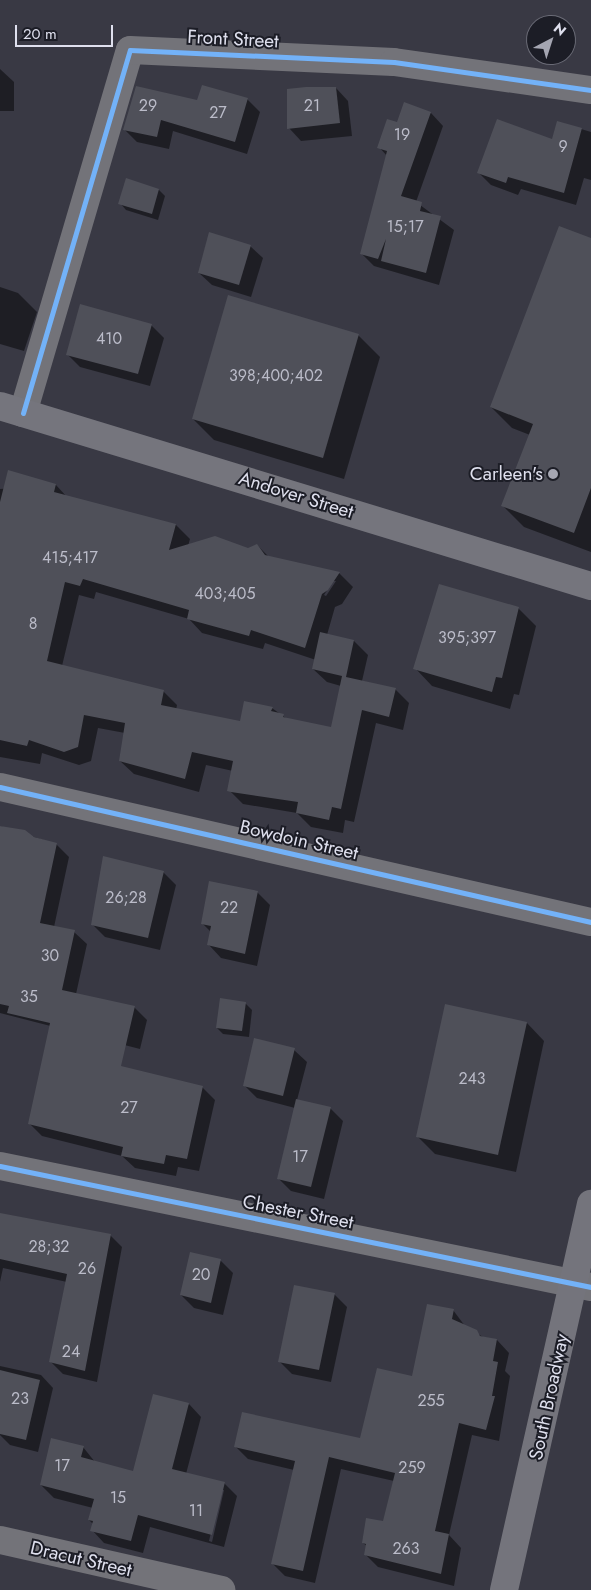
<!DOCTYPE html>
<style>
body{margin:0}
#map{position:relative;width:591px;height:1590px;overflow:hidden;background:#393944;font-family:Jost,sans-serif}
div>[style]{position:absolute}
.shadow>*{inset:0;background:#0007}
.building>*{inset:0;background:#4f5059}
.street>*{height:28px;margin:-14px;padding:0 14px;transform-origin:14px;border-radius:14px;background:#737379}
.secondary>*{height:28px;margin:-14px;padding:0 14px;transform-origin:14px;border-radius:14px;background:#75757d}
.primary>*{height:28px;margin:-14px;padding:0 14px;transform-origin:14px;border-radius:14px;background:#74747c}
.cycleway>*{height:5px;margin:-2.5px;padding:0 2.5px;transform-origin:2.5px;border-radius:2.5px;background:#73b2f8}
.dots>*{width:14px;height:14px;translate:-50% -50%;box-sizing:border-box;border:2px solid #1c1d26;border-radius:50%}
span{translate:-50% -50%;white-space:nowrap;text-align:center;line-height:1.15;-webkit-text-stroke:4px #1c1d26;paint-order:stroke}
.number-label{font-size:16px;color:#bbbcc9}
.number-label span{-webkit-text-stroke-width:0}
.street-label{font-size:19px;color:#dfe0ee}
.poi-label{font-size:19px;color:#dfe0ee}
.right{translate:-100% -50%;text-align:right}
.north{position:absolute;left:526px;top:15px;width:50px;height:50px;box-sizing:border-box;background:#1c1d26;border:1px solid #6a6b76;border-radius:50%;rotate:40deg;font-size:14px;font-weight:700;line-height:20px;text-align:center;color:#dfe0ee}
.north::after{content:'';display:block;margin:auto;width:18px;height:22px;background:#a5a6b2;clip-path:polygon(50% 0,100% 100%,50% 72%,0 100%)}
.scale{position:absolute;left:15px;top:25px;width:98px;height:22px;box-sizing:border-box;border:2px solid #dfe0ee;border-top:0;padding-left:6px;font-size:15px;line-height:18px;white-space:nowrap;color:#dfe0ee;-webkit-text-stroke:4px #1c1d26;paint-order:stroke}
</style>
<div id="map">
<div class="shadow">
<i style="clip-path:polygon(0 69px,14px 82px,14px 111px,0 111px)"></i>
<i style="clip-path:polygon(336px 88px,348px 101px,352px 136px,301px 141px,289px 128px)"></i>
<i style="clip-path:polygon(247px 99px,260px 112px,247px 154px,173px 131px,169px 149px,137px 142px,124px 129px,198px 101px)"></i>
<i style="clip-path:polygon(431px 113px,443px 126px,416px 202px,454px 230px,439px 285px,374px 266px,361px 253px,387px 156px,379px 147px,397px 124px)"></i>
<i style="clip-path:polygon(558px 122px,591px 132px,591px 180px,584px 178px,576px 205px,521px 189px,518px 195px,491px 185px,478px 172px,553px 140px)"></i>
<i style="clip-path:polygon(127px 180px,159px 190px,165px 196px,158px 220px,126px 210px,120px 203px)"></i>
<i style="clip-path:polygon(591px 239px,591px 552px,524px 527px,503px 506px,530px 435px,512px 428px,491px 407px)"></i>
<i style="clip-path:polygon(250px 246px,263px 258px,251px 297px,212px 285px,199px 273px)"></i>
<i style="clip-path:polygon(0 287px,18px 293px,37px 312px,24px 351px,0 344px)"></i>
<i style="clip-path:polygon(151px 325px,164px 338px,150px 386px,80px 367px,67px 354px)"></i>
<i style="clip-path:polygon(358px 335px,380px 357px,344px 479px,214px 440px,193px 419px)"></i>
<i style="clip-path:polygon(evenodd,56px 485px,67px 497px,176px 525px,190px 539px,188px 546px,248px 549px,257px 545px,269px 557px,339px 573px,353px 587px,342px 604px,335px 607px,327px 635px,354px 641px,368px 655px,362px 681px,395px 689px,409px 703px,403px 730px,376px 723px,354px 822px,345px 820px,343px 833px,311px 827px,297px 813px,243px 804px,229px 790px,233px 771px,206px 765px,199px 792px,134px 774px,120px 761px,125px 733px,98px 728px,91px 761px,79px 765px,42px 753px,40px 764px,0 757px,0 489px,56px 485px,333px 581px,336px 581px,326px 596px,324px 595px,333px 581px,56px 485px,96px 592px,189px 619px,202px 633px,263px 649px,265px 643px,316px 660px,313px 669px,327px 682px,341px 686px,332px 728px,287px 719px,272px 708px,240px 723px,176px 710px,177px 705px,163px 691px,62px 666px,79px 595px,94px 599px,96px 592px)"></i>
<i style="clip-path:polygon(518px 608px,536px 626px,519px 695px,514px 694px,510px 709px,432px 686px,415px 668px)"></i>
<i style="clip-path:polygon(0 826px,56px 844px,69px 857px,54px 927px,74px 932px,87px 944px,76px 994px,134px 1007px,147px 1020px,140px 1049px,0 1013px)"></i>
<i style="clip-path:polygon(163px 872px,176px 885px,160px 950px,105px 937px,92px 924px)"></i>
<i style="clip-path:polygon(257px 892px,270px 905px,257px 966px,221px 958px,209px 945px,211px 932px,202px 923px)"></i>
<i style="clip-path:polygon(221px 1000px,246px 1004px,252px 1010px,249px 1037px,223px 1034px,217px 1028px)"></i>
<i style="clip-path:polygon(527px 1023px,544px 1041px,516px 1172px,435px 1154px,417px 1136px)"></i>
<i style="clip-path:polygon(294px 1050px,307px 1062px,297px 1100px,330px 1108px,343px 1121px,324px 1199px,291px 1191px,278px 1178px,295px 1108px,257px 1098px,244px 1085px)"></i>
<i style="clip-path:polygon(202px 1087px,215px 1100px,199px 1171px,178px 1167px,176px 1176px,135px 1168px,122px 1156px,42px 1136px,29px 1123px)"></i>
<i style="clip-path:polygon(0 1215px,110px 1235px,122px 1247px,97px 1382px,63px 1374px,51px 1362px,67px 1282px,3px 1268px,0 1282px)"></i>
<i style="clip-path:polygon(191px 1254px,221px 1261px,233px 1273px,223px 1315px,194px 1308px,181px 1295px)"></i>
<i style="clip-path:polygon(334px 1294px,347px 1307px,331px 1382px,292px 1374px,279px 1361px)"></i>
<i style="clip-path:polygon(453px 1310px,465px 1326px,483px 1337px,497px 1340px,509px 1353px,505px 1371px,510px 1376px,499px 1441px,472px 1435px,449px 1535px,461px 1548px,454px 1586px,378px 1567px,365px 1554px,367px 1546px,363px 1543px,384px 1523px,394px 1481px,341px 1469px,315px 1583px,285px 1576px,273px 1564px,294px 1470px,248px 1459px,235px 1446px,361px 1440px,413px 1378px)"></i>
<i style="clip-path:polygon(0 1366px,41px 1375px,53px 1388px,38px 1452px,10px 1445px,0 1435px)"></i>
<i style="clip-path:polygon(evenodd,189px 1404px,201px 1417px,186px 1474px,224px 1483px,237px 1496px,224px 1547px,150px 1527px,143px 1553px,104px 1543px,92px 1530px,93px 1524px,89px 1520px,93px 1508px,54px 1498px,41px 1485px,83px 1447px,95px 1462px,134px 1473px,189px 1404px,221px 1490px,224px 1490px,212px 1542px,209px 1541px,221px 1490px)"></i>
</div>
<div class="building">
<i style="clip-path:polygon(202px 85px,248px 98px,235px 142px,161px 120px,157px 137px,123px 130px,136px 86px,197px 100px)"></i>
<i style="clip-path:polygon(306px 87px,336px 87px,340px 123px,287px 129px,287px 89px)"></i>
<i style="clip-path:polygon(404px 102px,431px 112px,401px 196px,422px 202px,420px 211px,441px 216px,426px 273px,381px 261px,386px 239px,378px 259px,360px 254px,387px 151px,377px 148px,387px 119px,397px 122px)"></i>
<i style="clip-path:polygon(497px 119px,552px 139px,557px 121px,582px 128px,564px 193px,508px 177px,506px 183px,477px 173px)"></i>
<i style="clip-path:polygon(126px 178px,159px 189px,152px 214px,118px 204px)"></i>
<i style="clip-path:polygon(559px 226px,591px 238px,591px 488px,574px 533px,501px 506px,533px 424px,490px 407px)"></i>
<i style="clip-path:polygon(209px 232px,251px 245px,239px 285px,198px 273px)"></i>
<i style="clip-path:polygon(228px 295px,359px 334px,323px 458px,192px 419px)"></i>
<i style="clip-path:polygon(80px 304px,152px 324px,138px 374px,66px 355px)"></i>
<i style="clip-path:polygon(8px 470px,56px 484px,54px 492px,176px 524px,169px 550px,215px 536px,248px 548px,257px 544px,265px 555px,340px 572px,328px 590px,322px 594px,305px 648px,251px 630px,249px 636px,187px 619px,189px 610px,83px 579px,80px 586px,65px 582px,47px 661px,164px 690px,161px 705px,240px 721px,244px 701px,273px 707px,271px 711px,284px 714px,283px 717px,331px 727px,342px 676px,312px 669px,320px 632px,354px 640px,346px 677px,396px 688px,389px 717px,362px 710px,341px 809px,332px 807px,329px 820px,296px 813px,298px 802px,231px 792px,227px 791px,233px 761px,192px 752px,185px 779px,119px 761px,125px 723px,84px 715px,78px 747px,64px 752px,29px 740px,27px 746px,0 740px,0 502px)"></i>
<i style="clip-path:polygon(439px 584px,519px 607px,502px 678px,496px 677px,492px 692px,413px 669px)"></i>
<i style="clip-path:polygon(0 826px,25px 830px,34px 837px,57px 843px,40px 923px,75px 930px,62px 990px,135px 1006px,121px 1066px,203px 1086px,187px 1159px,166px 1155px,164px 1164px,121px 1156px,123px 1147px,28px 1124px,50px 1023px,7px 1013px,9px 1006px,0 1004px)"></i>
<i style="clip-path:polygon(103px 856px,164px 871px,148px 938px,91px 925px)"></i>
<i style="clip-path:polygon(209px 881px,258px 891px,245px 954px,207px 945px,211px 926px,201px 924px)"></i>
<i style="clip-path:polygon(220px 998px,246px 1002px,242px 1031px,216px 1028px)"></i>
<i style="clip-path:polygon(445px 1004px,527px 1022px,498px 1155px,416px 1137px)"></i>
<i style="clip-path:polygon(254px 1038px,295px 1048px,283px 1096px,243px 1086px)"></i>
<i style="clip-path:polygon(296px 1099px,331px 1107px,311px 1187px,277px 1179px)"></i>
<i style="clip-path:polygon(0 1213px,111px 1234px,85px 1371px,49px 1362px,67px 1274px,0 1259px)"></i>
<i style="clip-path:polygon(190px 1252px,221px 1259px,211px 1303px,180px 1295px)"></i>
<i style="clip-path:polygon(294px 1285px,335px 1293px,319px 1370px,278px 1362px)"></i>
<i style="clip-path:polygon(427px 1304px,454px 1309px,452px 1319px,477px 1330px,480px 1336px,497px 1339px,493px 1361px,498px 1362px,492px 1396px,495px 1396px,486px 1430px,459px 1423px,435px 1531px,449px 1534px,441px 1574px,364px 1555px,366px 1544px,362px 1543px,366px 1518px,383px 1521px,395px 1473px,329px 1457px,303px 1571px,271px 1564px,295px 1461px,234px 1447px,242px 1412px,360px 1438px,377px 1368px,412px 1376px)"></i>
<i style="clip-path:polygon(0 1370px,40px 1380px,26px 1440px,0 1434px)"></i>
<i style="clip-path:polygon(153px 1394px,189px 1403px,172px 1469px,225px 1482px,212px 1535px,138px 1515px,131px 1541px,90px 1531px,93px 1521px,88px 1520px,94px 1499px,40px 1485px,51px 1438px,84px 1446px,81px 1457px,133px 1471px)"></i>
</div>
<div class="street">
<i style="left:23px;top:413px;width:378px;rotate:-73.6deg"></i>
<i style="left:130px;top:50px;width:264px;rotate:2.6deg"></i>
<i style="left:394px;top:62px;width:199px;rotate:8.1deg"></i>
<i style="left:0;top:787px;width:606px;rotate:12.87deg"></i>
<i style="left:0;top:1166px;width:603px;rotate:11.57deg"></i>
<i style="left:0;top:1540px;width:227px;rotate:12.7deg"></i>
</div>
<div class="secondary">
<i style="left:0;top:406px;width:618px;rotate:16.94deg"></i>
</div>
<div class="primary">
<i style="left:504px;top:1590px;width:396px;rotate:-77.3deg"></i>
</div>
<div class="cycleway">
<i style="left:23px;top:413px;width:378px;rotate:-73.6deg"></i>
<i style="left:130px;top:50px;width:264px;rotate:2.6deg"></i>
<i style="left:394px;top:62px;width:199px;rotate:8.1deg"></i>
<i style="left:0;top:787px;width:606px;rotate:12.87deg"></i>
<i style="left:0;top:1166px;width:603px;rotate:11.57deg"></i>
</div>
<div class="dots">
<i style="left:553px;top:474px;background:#a5a6b2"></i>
</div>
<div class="number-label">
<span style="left:148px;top:106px">29</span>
<span style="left:312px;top:106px">21</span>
<span style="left:218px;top:113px">27</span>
<span style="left:402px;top:135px">19</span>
<span style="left:563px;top:147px">9</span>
<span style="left:405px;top:227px">15;17</span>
<span style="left:109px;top:339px">410</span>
<span style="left:276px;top:376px">398;400;402</span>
<span style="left:70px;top:558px">415;417</span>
<span style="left:225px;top:594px">403;405</span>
<span style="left:33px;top:624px">8</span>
<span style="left:467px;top:638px">395;397</span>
<span style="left:126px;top:898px">26;28</span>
<span style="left:229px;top:908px">22</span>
<span style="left:50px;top:956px">30</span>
<span style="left:29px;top:997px">35</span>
<span style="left:472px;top:1079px">243</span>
<span style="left:129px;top:1108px">27</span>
<span style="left:300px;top:1157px">17</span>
<span style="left:49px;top:1247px">28;32</span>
<span style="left:87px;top:1269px">26</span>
<span style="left:201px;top:1275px">20</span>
<span style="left:71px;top:1352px">24</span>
<span style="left:20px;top:1399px">23</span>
<span style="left:431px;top:1401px">255</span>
<span style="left:62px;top:1466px">17</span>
<span style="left:412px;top:1468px">259</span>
<span style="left:118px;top:1498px">15</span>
<span style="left:196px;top:1511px">11</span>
<span style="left:406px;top:1549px">263</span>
</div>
<div class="street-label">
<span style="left:233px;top:39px;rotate:3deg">Front Street</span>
<span style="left:296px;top:495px;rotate:17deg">Andover Street</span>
<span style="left:299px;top:840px;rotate:13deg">Bowdoin Street</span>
<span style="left:298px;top:1212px;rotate:11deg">Chester Street</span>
<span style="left:549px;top:1397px;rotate:-78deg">South Broadway</span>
<span style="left:81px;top:1559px;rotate:13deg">Dracut Street</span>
</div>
<div class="poi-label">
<span class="right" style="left:543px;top:474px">Carleen's</span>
</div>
<div class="north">N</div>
<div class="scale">20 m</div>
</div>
